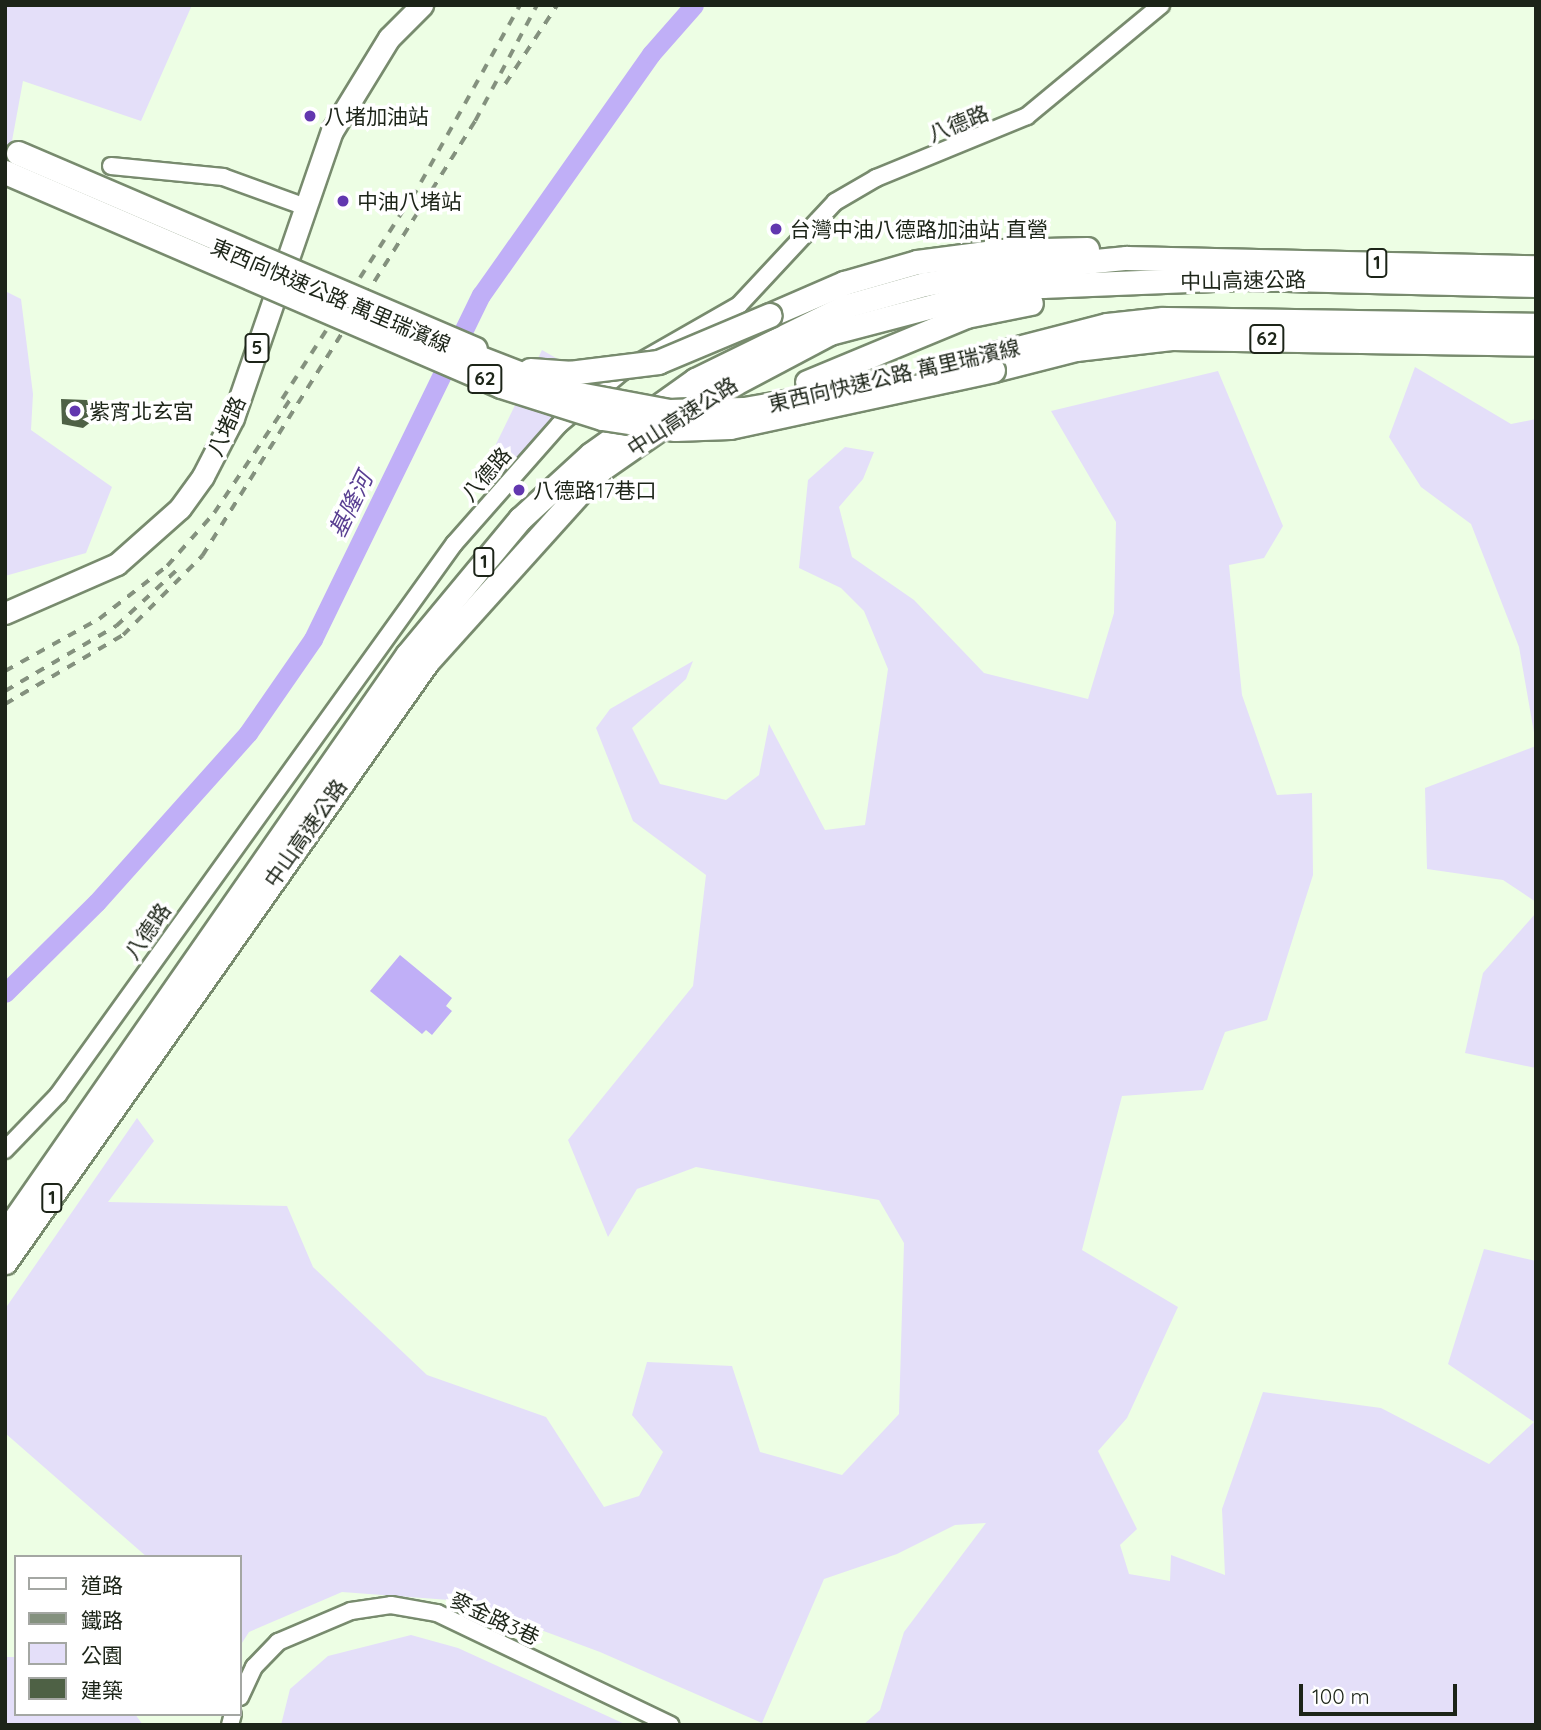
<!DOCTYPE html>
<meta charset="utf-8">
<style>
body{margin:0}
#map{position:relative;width:1541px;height:1730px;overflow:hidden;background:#edfee4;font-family:Quicksand,"Noto Sans TC",sans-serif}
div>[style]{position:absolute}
.green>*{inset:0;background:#e4dff9}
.water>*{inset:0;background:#c0aff7}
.river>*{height:19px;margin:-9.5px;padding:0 9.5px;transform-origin:9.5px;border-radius:9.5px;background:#c0aff7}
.building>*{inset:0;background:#4e6145}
.roads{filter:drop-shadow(2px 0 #788b6e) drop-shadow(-2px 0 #788b6e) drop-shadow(0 2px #788b6e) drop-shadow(0 -2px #788b6e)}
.minor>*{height:16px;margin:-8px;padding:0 8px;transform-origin:8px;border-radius:8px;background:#fff}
.major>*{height:21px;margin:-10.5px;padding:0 10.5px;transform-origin:10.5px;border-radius:10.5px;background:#fff}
.highway>*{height:23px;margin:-11.5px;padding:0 11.5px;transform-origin:11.5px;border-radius:11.5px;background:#fff}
.rail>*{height:3.5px;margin-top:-1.75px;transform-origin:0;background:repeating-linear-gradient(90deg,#84917e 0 9px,transparent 0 18px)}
.bridges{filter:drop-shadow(2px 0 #788b6e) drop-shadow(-2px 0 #788b6e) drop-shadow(0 2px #788b6e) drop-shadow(0 -2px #788b6e)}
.highway-bridge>*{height:23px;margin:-11.5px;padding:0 11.5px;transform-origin:11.5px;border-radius:11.5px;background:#fff}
.dots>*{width:19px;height:19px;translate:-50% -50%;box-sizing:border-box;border:4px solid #fff;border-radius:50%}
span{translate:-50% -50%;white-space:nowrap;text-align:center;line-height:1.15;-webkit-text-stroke:7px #fff;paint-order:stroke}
.shield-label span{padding:2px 5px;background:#fff;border:2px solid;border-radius:5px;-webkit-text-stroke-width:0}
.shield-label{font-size:19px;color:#1c2418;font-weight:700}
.poi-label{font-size:21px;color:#1c2418}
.left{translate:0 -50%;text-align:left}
.street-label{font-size:21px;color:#1c2418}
.water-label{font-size:23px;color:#593f92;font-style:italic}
.frame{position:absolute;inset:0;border:7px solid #1c2418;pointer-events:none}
.legend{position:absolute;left:14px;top:1555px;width:228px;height:161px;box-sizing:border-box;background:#fff;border:2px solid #a4a7a3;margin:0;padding:9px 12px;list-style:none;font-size:21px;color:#1c2418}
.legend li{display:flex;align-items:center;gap:14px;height:35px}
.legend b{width:35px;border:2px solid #a4a7a3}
.scale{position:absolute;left:1299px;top:1684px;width:158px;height:32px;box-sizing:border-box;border:4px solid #1c2418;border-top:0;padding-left:9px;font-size:21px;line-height:24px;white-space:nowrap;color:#1c2418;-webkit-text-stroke:5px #fff;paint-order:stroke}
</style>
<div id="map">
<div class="green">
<i style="clip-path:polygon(5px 5px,192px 5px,141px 121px,23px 81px,5px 179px)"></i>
<i style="clip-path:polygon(5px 291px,21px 299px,33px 394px,31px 430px,112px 487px,86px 553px,5px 576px)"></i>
<i style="clip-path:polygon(542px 350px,605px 386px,488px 492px,476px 485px)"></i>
<i style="clip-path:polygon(1415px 367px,1511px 424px,1536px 419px,1536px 744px,1519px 647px,1471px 524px,1421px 487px,1389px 437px)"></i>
<i style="clip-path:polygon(1218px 371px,1283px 526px,1264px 558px,1229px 565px,1242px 695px,1277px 795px,1312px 793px,1313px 875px,1267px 1020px,1225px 1032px,1203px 1090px,1122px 1096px,1082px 1250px,1178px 1307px,1127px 1418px,1098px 1451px,1137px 1529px,1120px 1545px,1129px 1574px,1170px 1581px,1171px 1555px,1225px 1575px,1222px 1509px,1263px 1392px,1381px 1408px,1489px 1464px,1534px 1422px,1448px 1364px,1484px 1249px,1536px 1261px,1536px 1725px,863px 1725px,880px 1710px,904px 1632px,986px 1523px,955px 1525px,897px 1554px,824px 1579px,762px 1723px,600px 1652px,463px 1601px,342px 1592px,249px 1632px,240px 1646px,240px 1557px,147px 1557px,5px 1433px,5px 1309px,137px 1118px,154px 1141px,108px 1202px,287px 1206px,313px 1267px,427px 1375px,546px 1417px,604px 1507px,639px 1496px,663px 1452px,632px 1415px,647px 1362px,732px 1366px,760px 1452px,842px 1475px,899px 1414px,904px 1243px,879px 1200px,696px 1167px,637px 1189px,608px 1237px,568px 1140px,693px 986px,706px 875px,633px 821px,596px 728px,610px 709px,693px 661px,686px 679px,632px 728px,660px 784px,726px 800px,759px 775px,769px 724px,825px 830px,865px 825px,888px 669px,864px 611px,841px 588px,799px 568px,808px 480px,845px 447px,874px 452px,863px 479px,839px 507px,852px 557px,914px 600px,984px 673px,1088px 699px,1114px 613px,1116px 522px,1051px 411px)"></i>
<i style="clip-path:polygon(1536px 746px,1536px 902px,1503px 880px,1427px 869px,1425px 788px)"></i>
<i style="clip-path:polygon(1536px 913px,1536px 1068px,1465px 1053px,1483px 973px)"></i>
<i style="clip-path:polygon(411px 1635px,458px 1648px,627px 1725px,281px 1725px,290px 1689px,328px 1656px)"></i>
<i style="clip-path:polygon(5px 1657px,16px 1657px,16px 1714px,135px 1714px,143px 1725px,5px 1725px)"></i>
</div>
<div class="water">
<i style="clip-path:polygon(400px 955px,452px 998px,446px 1006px,452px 1011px,432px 1035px,426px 1030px,422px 1034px,370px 991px)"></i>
</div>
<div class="river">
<i style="left:5px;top:993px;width:129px;rotate:-44.7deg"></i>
<i style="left:97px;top:902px;width:227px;rotate:-48.2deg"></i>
<i style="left:248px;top:733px;width:114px;rotate:-55.3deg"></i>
<i style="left:313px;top:639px;width:383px;rotate:-64deg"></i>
<i style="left:481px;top:295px;width:295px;rotate:-54.8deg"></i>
<i style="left:651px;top:54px;width:65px;rotate:-48.7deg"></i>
</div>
<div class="building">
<i style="clip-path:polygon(61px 399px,87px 400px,92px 421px,83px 428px,62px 424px)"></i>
</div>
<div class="roads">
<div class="minor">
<i style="left:111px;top:166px;width:113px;rotate:5.6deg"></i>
<i style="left:223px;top:177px;width:77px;rotate:19.9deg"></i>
<i style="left:5px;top:1150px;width:76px;rotate:-46.1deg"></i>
<i style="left:58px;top:1095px;width:679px;rotate:-54.3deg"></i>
<i style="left:454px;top:544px;width:159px;rotate:-48.6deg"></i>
<i style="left:559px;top:425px;width:82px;rotate:-40.1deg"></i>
<i style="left:622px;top:372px;width:135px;rotate:-29.8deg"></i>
<i style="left:739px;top:305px;width:141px;rotate:-47deg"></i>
<i style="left:835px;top:202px;width:48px;rotate:-30.3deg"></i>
<i style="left:876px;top:178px;width:163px;rotate:-22.3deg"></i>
<i style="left:1027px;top:116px;width:174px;rotate:-39.6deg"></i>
<i style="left:240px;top:1697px;width:33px;rotate:-65deg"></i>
<i style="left:254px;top:1667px;width:35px;rotate:-46deg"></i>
<i style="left:278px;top:1642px;width:79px;rotate:-23deg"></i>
<i style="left:351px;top:1611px;width:40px;rotate:-8.5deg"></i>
<i style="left:391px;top:1605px;width:47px;rotate:9.9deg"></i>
<i style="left:437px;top:1613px;width:259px;rotate:25.6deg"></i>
<i style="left:230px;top:1725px;width:11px;rotate:-75deg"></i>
</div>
<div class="major">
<i style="left:5px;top:613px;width:122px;rotate:-23.6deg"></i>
<i style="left:117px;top:564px;width:84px;rotate:-41.6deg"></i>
<i style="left:180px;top:508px;width:39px;rotate:-54deg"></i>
<i style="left:203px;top:476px;width:65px;rotate:-62.7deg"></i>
<i style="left:233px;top:418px;width:304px;rotate:-71deg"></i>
<i style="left:332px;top:131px;width:109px;rotate:-58.5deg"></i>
<i style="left:389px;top:38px;width:47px;rotate:-45deg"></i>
</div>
<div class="highway">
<i style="left:770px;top:315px;width:81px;rotate:-23.4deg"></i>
<i style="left:844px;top:283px;width:76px;rotate:-16deg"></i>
<i style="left:917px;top:262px;width:85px;rotate:-7.5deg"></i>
<i style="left:1001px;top:251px;width:86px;rotate:-1.3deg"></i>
<i style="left:991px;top:355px;width:120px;rotate:-14.5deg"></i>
<i style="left:1107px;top:325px;width:56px;rotate:-6.1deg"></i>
<i style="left:1163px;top:319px;width:373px;rotate:0.9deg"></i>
<i style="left:993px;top:370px;width:86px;rotate:-14.2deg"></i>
<i style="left:1076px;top:349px;width:96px;rotate:-6.6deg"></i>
<i style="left:1171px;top:338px;width:365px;rotate:0.9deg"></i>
<i style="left:807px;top:382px;width:172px;rotate:-22.5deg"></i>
<i style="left:966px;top:316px;width:66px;rotate:-11.3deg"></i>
<i style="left:5px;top:1233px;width:704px;rotate:-55.18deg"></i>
<i style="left:407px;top:655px;width:177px;rotate:-50.3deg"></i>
<i style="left:520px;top:519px;width:96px;rotate:-42.5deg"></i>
<i style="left:591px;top:454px;width:128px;rotate:-35.4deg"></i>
<i style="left:695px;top:380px;width:168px;rotate:-26.1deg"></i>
<i style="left:846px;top:306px;width:82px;rotate:-15.6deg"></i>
<i style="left:925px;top:284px;width:89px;rotate:-9.7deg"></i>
<i style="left:1013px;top:269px;width:114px;rotate:-5.6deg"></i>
<i style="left:1126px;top:258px;width:410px;rotate:1.3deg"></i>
<i style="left:5px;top:1262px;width:734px;rotate:-54.88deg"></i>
<i style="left:427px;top:662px;width:258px;rotate:-48deg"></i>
<i style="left:600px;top:470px;width:112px;rotate:-34.8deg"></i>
<i style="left:692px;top:406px;width:156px;rotate:-27.9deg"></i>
<i style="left:830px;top:333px;width:146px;rotate:-14.7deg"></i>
<i style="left:971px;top:296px;width:72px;rotate:-8deg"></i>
<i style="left:1042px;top:286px;width:203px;rotate:-2.3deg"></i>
<i style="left:1245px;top:278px;width:291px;rotate:1.4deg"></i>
</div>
</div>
<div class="rail">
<i style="left:505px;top:84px;width:95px;rotate:-56.6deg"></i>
<i style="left:412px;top:198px;width:221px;rotate:-60.8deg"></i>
<i style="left:282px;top:399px;width:248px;rotate:-57.3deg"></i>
<i style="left:5px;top:671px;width:107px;rotate:-29deg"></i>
<i style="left:99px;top:619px;width:86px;rotate:-37.9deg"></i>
<i style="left:167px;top:566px;width:71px;rotate:-48.4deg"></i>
<i style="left:214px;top:513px;width:142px;rotate:-56.2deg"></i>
<i style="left:5px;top:691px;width:129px;rotate:-30.4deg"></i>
<i style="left:116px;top:626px;width:88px;rotate:-42.7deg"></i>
<i style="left:5px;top:704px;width:137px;rotate:-30.3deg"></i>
<i style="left:123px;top:635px;width:112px;rotate:-45deg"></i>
<i style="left:202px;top:556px;width:514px;rotate:-57.89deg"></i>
<i style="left:475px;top:121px;width:132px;rotate:-61.9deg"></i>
</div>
<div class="bridges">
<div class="highway-bridge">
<i style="left:18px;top:153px;width:497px;rotate:23.2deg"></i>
<i style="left:5px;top:172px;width:540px;rotate:23.34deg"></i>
<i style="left:501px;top:386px;width:106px;rotate:17.6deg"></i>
<i style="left:602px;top:418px;width:74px;rotate:8.6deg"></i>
<i style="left:675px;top:429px;width:55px;rotate:-2.1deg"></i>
<i style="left:730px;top:427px;width:269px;rotate:-12.2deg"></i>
<i style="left:457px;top:349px;width:119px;rotate:21.2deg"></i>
<i style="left:568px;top:392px;width:103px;rotate:10.7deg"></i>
<i style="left:669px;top:411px;width:75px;rotate:-1.5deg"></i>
<i style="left:744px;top:409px;width:64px;rotate:-9.9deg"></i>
<i style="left:530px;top:370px;width:39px;rotate:4deg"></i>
<i style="left:569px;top:373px;width:90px;rotate:-7deg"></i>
<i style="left:658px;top:362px;width:121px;rotate:-22.8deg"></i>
</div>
</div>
<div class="dots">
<i style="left:310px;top:116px;background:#6237af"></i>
<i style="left:343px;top:201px;background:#6237af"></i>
<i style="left:776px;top:229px;background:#6237af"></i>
<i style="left:75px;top:411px;background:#6237af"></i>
<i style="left:519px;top:490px;background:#6237af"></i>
</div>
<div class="shield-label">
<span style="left:1377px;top:263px">1</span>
<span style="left:1267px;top:339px">62</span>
<span style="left:257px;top:348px">5</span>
<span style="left:485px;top:379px">62</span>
<span style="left:484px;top:562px">1</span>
<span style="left:52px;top:1198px">1</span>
</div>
<div class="poi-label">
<span class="left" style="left:324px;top:116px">八堵加油站</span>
<span class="left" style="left:357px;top:201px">中油八堵站</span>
<span class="left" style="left:790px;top:229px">台灣中油八德路加油站 直營</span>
<span class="left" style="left:89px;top:411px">紫宵北玄宮</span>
<span class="left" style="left:533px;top:490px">八德路17巷口</span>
</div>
<div class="street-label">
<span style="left:958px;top:123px;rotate:-22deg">八德路</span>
<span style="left:1243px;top:280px;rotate:-1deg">中山高速公路</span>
<span style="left:331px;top:295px;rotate:23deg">東西向快速公路 萬里瑞濱線</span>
<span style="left:894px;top:375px;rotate:-13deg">東西向快速公路 萬里瑞濱線</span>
<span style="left:682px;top:416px;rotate:-33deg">中山高速公路</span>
<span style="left:226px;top:426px;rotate:-66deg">八堵路</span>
<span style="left:486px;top:474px;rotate:-49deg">八德路</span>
<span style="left:305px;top:833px;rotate:-55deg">中山高速公路</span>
<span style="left:147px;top:931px;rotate:-55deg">八德路</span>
<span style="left:495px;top:1618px;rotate:25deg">麥金路3巷</span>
</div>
<div class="water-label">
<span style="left:351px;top:505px;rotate:-64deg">基隆河</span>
</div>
<div class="frame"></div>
<ul class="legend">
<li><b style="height:9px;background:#fff"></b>道路</li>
<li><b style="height:9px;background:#84917e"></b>鐵路</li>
<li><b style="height:19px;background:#e4dff9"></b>公園</li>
<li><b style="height:19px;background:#4e6145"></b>建築</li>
</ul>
<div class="scale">100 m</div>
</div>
